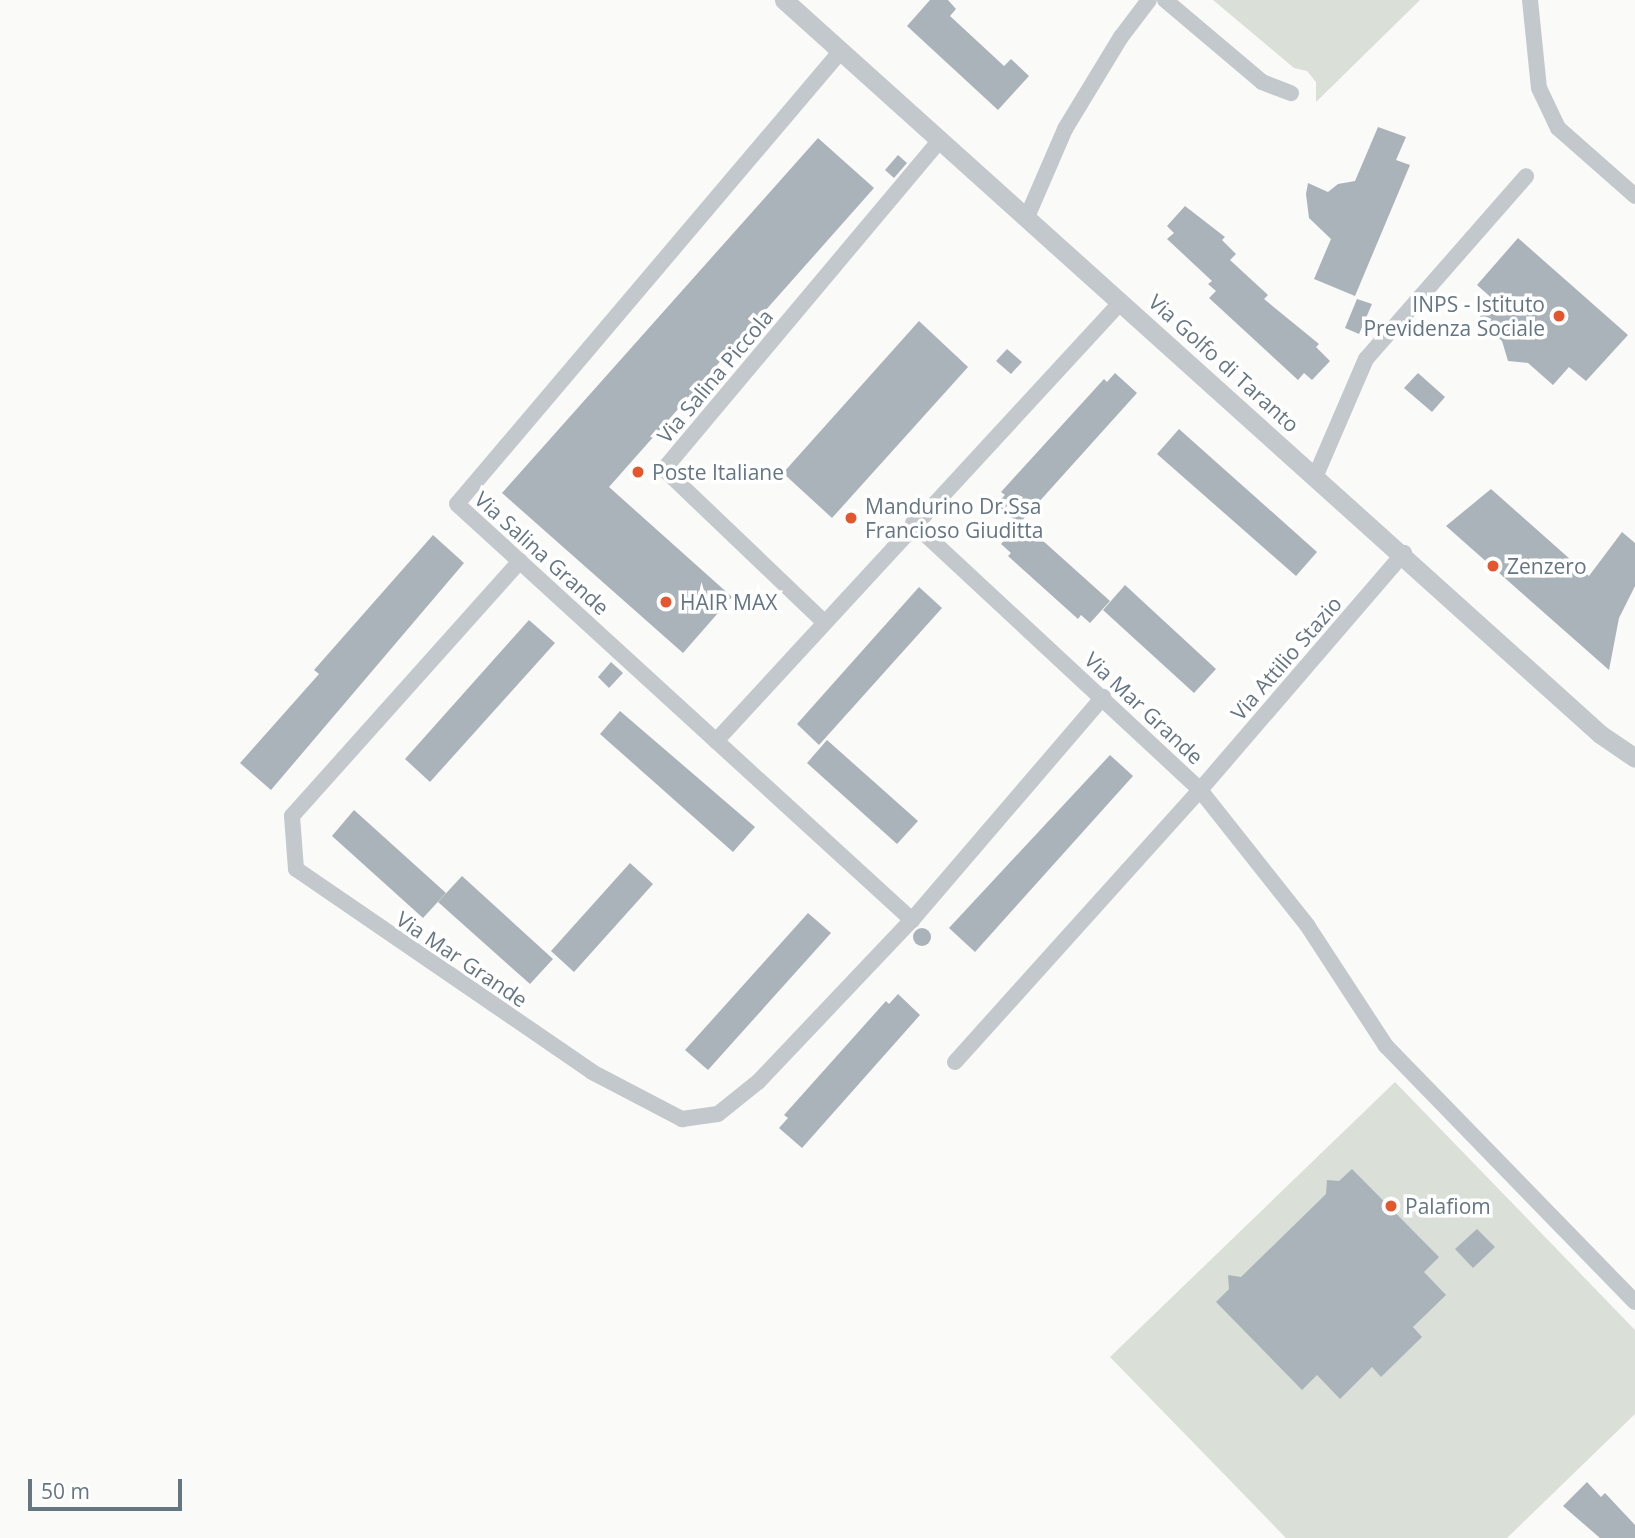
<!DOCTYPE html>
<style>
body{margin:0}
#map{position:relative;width:1635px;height:1538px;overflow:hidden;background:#fafaf8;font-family:"Open Sans",sans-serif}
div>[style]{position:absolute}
.green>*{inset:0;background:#dadfd7}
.building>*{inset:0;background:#aab3b9}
.round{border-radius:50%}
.minor>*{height:16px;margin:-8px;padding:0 8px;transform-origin:8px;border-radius:8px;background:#c3c8cc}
.tertiary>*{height:19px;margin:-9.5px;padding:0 9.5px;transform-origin:9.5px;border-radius:9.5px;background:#c3c8cc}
.dots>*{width:19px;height:19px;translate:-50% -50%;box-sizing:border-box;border:4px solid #fff;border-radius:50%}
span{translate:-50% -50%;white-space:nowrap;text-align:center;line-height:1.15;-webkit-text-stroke:7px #fff;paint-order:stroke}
.poi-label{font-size:21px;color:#657683}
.right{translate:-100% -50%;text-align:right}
.left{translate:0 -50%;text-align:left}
.street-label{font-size:21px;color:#657683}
.scale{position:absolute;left:28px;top:1479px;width:154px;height:32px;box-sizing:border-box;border:4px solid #657683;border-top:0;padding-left:9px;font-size:21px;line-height:24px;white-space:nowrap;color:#657683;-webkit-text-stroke:5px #fff;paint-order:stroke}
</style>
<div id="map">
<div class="green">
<i style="clip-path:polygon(1213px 0,1420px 0,1316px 102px,1316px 82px,1307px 71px,1294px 68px)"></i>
<i style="clip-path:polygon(1395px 1082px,1635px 1330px,1635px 1414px,1507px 1538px,1286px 1538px,1110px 1357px)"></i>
</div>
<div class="building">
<i style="clip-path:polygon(930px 0,948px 0,956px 9px,950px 16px,1004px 66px,1011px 59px,1029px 76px,998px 110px,907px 26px)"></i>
<i style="clip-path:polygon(1378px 127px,1406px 137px,1396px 160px,1410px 165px,1355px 296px,1314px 279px,1331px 239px,1309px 218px,1306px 194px,1308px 183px,1328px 192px,1338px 184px,1355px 181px)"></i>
<i style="clip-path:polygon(818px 138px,874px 188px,609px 487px,732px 597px,683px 653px,502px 493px)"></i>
<i style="clip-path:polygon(898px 155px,907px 163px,894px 178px,885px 170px)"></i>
<i style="clip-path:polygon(1185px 206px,1225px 237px,1222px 240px,1236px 254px,1230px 260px,1268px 295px,1264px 299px,1319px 344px,1316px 347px,1330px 361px,1312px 380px,1304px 373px,1298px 380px,1209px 298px,1216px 291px,1208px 284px,1212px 281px,1167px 239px,1174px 233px,1167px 226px)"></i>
<i style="clip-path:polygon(1518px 238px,1628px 335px,1586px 381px,1569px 367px,1553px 385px,1528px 363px,1508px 361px,1502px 341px,1478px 319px,1494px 300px,1477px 285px)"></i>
<i style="clip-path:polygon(1357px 299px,1372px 304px,1359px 334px,1345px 328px)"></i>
<i style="clip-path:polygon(919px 321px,968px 367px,832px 518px,783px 473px)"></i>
<i style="clip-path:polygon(1007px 349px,1022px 362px,1011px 374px,996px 361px)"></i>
<i style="clip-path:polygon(1115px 373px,1137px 393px,1019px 524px,996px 504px,1005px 495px,1001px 492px,1104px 379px,1107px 382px)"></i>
<i style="clip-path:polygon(1418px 373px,1445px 397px,1432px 412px,1404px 388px)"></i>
<i style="clip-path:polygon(1179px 429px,1317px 552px,1296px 576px,1157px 454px)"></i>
<i style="clip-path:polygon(1491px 489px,1589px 576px,1622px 532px,1635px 543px,1635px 586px,1619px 618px,1609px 670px,1446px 526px)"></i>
<i style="clip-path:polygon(1022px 522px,1110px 601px,1090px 623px,1081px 615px,1078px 619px,1008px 556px,1011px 553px,1001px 544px)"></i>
<i style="clip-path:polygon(433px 535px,464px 563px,271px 790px,240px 763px,319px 674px,314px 670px)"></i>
<i style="clip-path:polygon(1125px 585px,1216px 669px,1194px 693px,1103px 610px)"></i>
<i style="clip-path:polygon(919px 587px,942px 608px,819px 745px,797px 724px)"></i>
<i style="clip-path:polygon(529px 620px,555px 643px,430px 782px,405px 759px)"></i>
<i style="clip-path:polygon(611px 662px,623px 673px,609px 688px,598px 677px)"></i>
<i style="clip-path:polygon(620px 711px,755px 827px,733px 852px,600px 734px)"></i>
<i style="clip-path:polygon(827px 740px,918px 821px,897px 844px,807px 763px)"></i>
<i style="clip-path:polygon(1110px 755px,1133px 776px,975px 952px,949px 928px)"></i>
<i style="clip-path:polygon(354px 810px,446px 893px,423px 918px,332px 836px)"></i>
<i style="clip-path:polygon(630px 863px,653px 884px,574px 972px,551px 951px)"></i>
<i style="clip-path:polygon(462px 876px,553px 959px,530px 984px,438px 902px)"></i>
<i style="clip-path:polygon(808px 913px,831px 933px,708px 1070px,685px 1050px)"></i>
<i class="round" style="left:913px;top:928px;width:18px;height:18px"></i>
<i style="clip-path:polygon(898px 994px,920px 1015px,802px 1148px,779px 1128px,788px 1118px,784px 1115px,886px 1001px,889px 1004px)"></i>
<i style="clip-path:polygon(1352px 1169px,1439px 1257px,1424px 1272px,1446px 1295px,1413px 1327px,1422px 1337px,1381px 1377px,1372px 1367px,1340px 1399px,1317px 1375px,1302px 1390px,1216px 1302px,1229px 1289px,1228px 1275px,1241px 1277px,1326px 1194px,1327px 1180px,1339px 1181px)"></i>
<i style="clip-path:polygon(1477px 1229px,1495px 1247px,1473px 1268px,1455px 1249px)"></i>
<i style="clip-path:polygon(1587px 1482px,1601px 1497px,1605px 1493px,1635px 1525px,1635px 1538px,1600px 1538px,1563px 1506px)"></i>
</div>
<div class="minor">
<i style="left:1165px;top:0;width:127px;rotate:40.2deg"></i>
<i style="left:1262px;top:82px;width:31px;rotate:21deg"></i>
<i style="left:1530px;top:0;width:88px;rotate:84.2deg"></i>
<i style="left:1539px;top:88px;width:44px;rotate:64.6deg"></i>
<i style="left:1558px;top:128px;width:103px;rotate:41.4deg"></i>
<i style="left:840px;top:52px;width:592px;rotate:130.28deg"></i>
<i style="left:457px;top:504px;width:617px;rotate:42.44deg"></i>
<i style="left:1027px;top:217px;width:96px;rotate:-66.6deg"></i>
<i style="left:1065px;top:129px;width:108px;rotate:-58.7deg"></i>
<i style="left:1121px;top:37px;width:46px;rotate:-52.9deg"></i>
<i style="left:1316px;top:475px;width:126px;rotate:-66.7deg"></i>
<i style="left:1366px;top:359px;width:243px;rotate:-48.8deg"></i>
<i style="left:913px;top:523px;width:392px;rotate:42.9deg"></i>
<i style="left:1200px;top:790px;width:172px;rotate:51.6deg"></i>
<i style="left:1307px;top:925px;width:145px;rotate:56.9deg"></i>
<i style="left:1386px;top:1046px;width:357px;rotate:45.8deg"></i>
<i style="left:520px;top:561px;width:342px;rotate:131.8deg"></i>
<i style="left:292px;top:816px;width:53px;rotate:85.7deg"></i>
<i style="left:296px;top:869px;width:359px;rotate:34.4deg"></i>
<i style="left:592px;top:1072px;width:102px;rotate:27.6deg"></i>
<i style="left:682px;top:1119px;width:36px;rotate:-8deg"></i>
<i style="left:718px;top:1114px;width:51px;rotate:-38.7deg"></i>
<i style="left:758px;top:1082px;width:224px;rotate:-46.5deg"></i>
<i style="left:912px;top:920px;width:294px;rotate:-49.4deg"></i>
<i style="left:824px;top:622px;width:221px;rotate:-136.3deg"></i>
<i style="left:664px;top:469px;width:429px;rotate:-50deg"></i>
<i style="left:716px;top:741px;width:597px;rotate:-47.31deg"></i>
<i style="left:955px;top:1062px;width:366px;rotate:-48deg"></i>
<i style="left:1200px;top:790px;width:313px;rotate:-49.3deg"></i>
</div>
<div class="tertiary">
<i style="left:784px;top:0;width:1098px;rotate:41.97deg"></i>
<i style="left:1600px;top:734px;width:42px;rotate:34.4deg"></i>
</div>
<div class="dots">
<i style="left:1559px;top:316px;background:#e4572e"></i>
<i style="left:638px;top:472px;background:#e4572e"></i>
<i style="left:851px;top:518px;background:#e4572e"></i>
<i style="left:1493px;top:566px;background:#e4572e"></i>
<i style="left:666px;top:602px;background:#e4572e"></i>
<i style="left:1391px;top:1206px;background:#e4572e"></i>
</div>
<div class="poi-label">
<span class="right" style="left:1545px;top:316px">INPS - Istituto<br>Previdenza Sociale</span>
<span class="left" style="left:652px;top:472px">Poste Italiane</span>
<span class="left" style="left:865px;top:518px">Mandurino Dr.Ssa<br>Francioso Giuditta</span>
<span class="left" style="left:1507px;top:566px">Zenzero</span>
<span class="left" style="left:680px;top:602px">HAIR MAX</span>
<span class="left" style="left:1405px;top:1206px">Palafiom</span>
</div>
<div class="street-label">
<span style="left:1224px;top:363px;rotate:42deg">Via Golfo di Taranto</span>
<span style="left:715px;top:376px;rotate:-50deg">Via Salina Piccola</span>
<span style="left:542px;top:553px;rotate:42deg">Via Salina Grande</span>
<span style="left:1286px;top:658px;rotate:-49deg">Via Attilio Stazio</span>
<span style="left:1144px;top:708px;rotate:43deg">Via Mar Grande</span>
<span style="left:462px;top:959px;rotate:34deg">Via Mar Grande</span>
</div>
<div class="scale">50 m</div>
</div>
